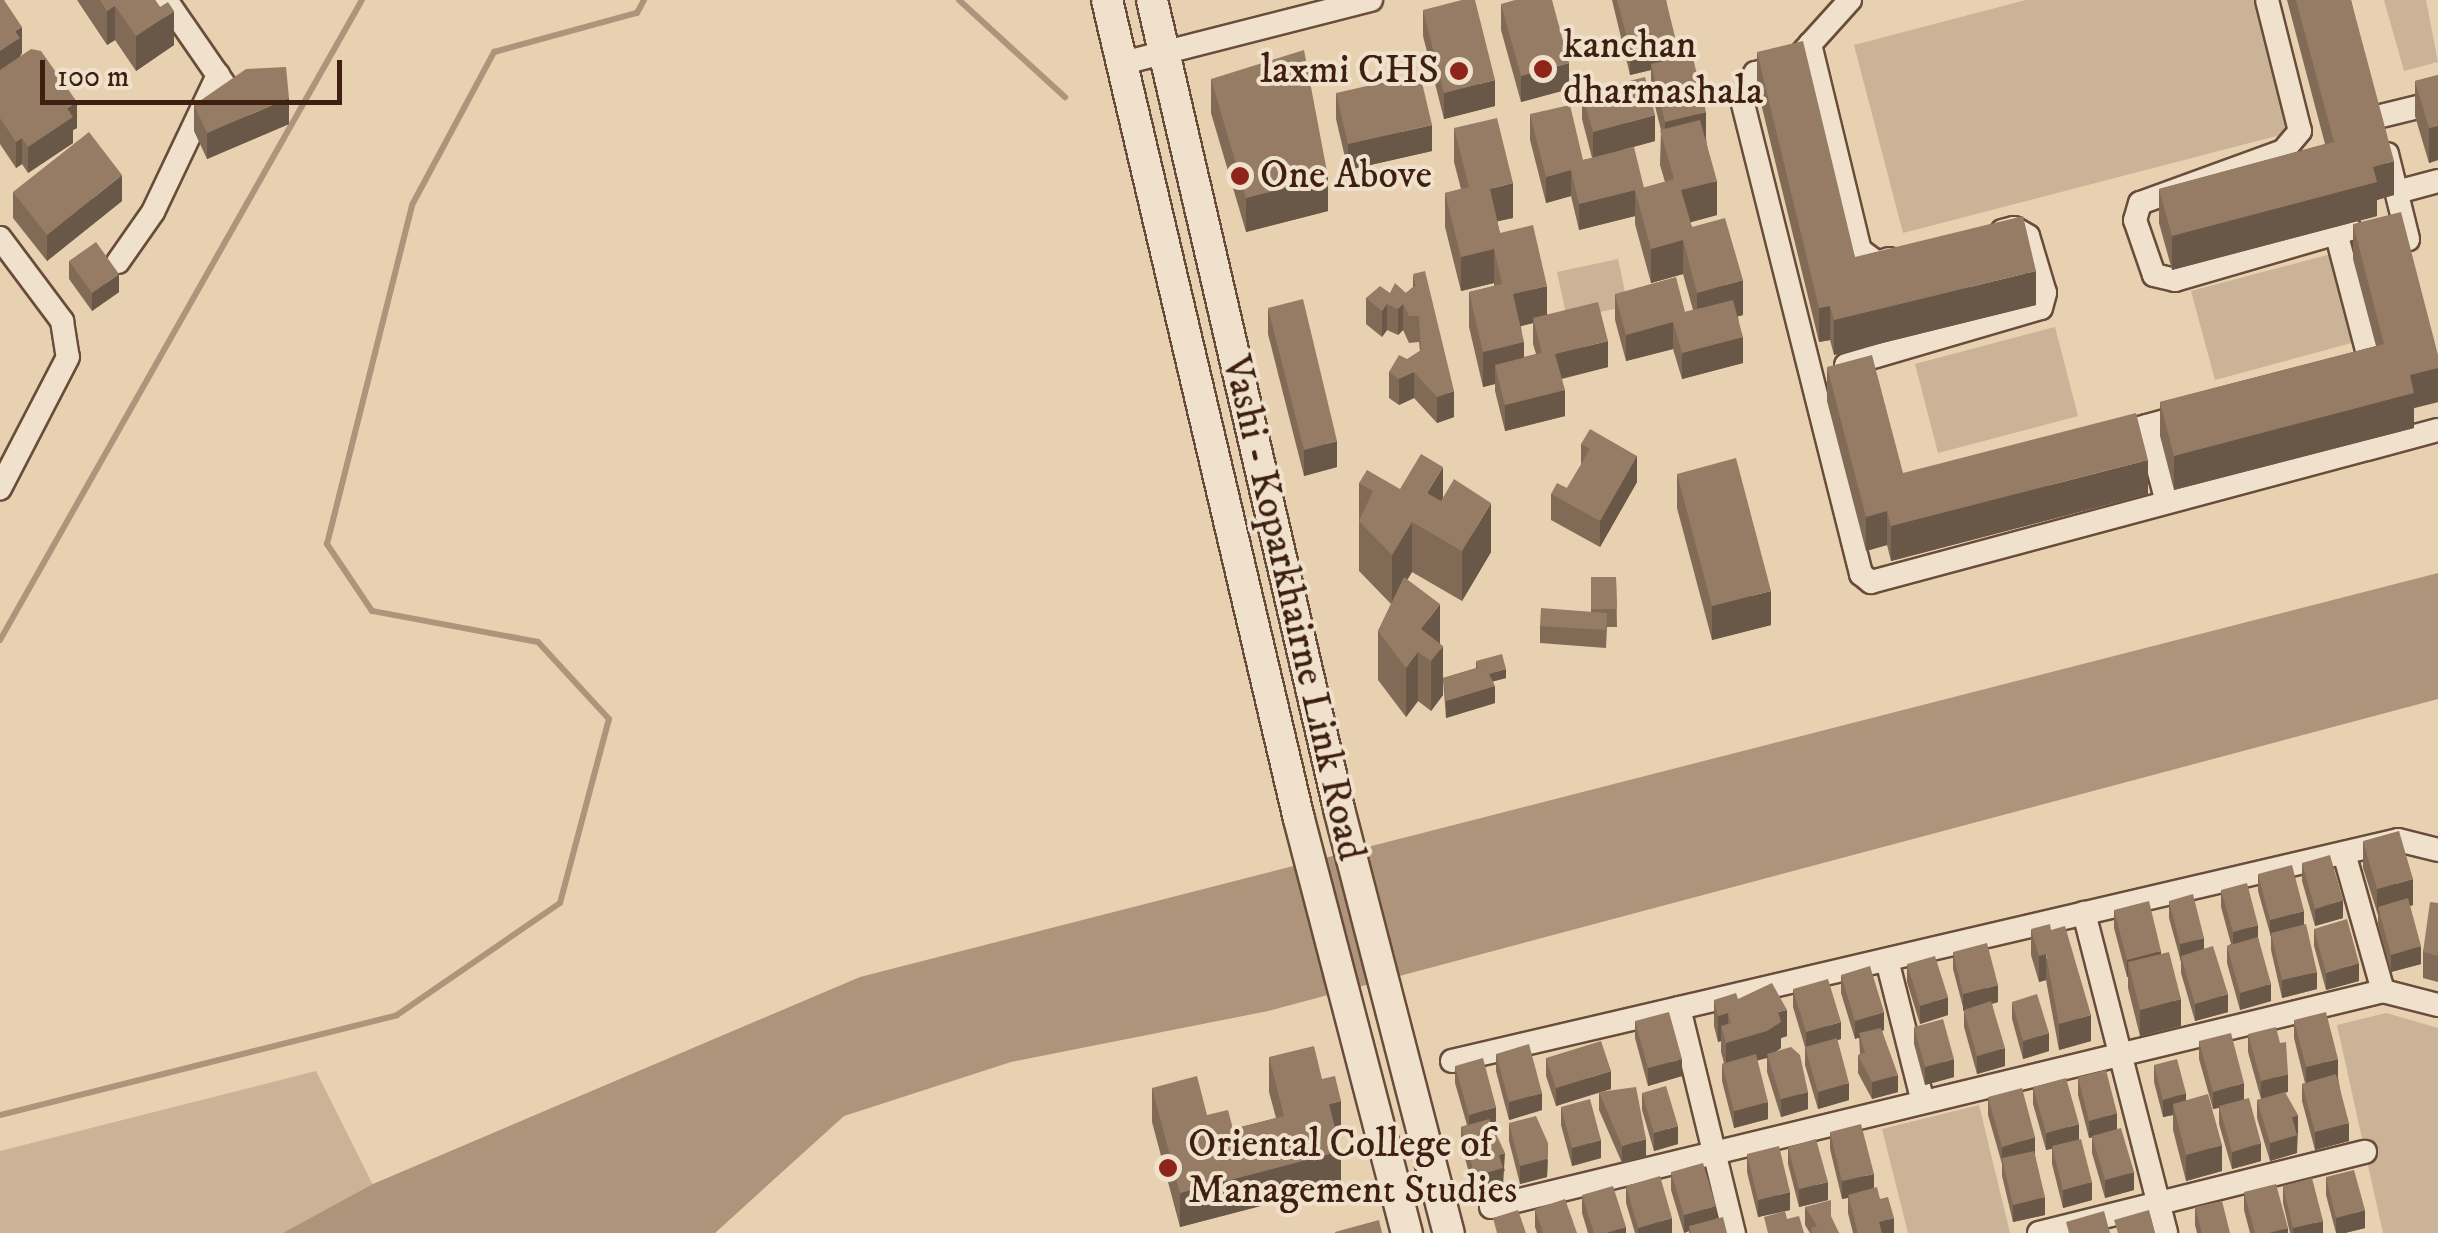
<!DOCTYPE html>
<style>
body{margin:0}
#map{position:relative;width:2438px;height:1233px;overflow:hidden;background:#e7d1b1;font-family:"IM FELL DW Pica",serif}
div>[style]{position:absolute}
.green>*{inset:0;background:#cab396}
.water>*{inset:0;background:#ae947b}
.stream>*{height:6px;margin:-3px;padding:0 3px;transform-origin:3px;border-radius:3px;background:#ae947b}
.roads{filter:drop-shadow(2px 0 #694c3a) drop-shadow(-2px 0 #694c3a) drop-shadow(0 2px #694c3a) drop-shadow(0 -2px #694c3a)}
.street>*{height:22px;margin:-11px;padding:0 11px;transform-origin:11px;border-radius:11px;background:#efe1cc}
.secondary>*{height:30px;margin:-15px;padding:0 15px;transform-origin:15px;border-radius:15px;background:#efe1cc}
.wall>*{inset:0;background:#816b57}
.shaded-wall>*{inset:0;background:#695747}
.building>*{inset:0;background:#967c65}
.dots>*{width:28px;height:28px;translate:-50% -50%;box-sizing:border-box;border:5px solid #efe1cc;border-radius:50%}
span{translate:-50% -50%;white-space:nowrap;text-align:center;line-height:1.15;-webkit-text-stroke:8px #efe1cc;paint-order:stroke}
.poi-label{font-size:40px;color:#3f1f12}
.left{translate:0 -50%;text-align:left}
.right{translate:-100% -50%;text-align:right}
.street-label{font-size:40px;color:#3f1f12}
.scale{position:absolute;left:40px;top:60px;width:302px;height:45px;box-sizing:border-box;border:5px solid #3f1f12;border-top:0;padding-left:12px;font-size:30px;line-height:35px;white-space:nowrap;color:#3f1f12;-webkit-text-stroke:8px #efe1cc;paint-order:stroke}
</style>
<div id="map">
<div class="green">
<i style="clip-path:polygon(2026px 0,2267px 0,2300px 130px,1903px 233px,1854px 45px)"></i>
<i style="clip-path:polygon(2384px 0,2426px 0,2438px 62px,2404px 71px)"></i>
<i style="clip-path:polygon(2331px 254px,2355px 342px,2215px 380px,2191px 291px)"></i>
<i style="clip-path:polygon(1618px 259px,1628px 306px,1567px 319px,1557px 272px)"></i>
<i style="clip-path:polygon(2055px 327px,2078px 416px,1938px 453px,1915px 364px)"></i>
<i style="clip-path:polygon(2386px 1013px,2438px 1028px,2438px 1233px,2383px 1233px,2337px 1025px)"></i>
<i style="clip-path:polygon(316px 1071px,397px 1233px,0 1233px,0 1151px)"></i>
<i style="clip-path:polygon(1979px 1105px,2010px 1233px,1908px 1233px,1882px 1129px)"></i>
</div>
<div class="water">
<i style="clip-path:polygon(2438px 573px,2438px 699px,1268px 1011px,1011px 1062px,844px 1116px,715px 1233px,283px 1233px,373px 1184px,860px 977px)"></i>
</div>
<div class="stream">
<i style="left:959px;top:0;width:144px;rotate:42.5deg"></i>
<i style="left:0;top:640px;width:735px;rotate:-60.51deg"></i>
<i style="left:0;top:1115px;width:409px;rotate:-14.1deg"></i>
<i style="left:397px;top:1015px;width:198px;rotate:-34.5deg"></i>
<i style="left:560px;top:903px;width:190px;rotate:-75.1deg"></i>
<i style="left:609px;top:719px;width:105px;rotate:-132.7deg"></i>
<i style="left:538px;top:642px;width:169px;rotate:-169.4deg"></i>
<i style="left:372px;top:611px;width:81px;rotate:-123.9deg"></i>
<i style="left:327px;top:544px;width:349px;rotate:-75.9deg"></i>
<i style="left:412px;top:205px;width:174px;rotate:-61.8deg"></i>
<i style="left:494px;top:52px;width:148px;rotate:-15.3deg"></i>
<i style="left:637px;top:13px;width:15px;rotate:-62deg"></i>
</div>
<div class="roads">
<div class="street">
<i style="left:166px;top:0;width:106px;rotate:55.4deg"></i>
<i style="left:1850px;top:0;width:85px;rotate:132.1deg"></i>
<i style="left:1793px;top:63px;width:39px;rotate:165deg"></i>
<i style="left:1755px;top:73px;width:33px;rotate:111deg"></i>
<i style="left:1743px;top:104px;width:485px;rotate:75.9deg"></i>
<i style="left:1861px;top:574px;width:13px;rotate:39deg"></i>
<i style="left:1871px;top:582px;width:587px;rotate:-15.01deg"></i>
<i style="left:2267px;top:0;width:135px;rotate:75.9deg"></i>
<i style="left:2300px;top:131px;width:26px;rotate:130deg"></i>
<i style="left:2283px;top:151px;width:152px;rotate:160deg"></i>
<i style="left:2140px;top:203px;width:18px;rotate:106deg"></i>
<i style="left:2135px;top:220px;width:58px;rotate:70.9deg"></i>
<i style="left:2154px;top:275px;width:22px;rotate:13deg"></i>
<i style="left:2175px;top:280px;width:182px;rotate:-16.2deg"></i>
<i style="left:1810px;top:44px;width:212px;rotate:76.4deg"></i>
<i style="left:1860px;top:250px;width:21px;rotate:37deg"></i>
<i style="left:1877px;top:263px;width:13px;rotate:-18deg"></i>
<i style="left:1123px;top:63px;width:256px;rotate:-14.3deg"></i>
<i style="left:2377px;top:117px;width:63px;rotate:-13.8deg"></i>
<i style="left:2387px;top:154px;width:88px;rotate:76.1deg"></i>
<i style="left:2397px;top:192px;width:42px;rotate:-15deg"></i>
<i style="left:2336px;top:232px;width:138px;rotate:75.3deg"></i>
<i style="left:2371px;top:365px;width:10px;rotate:169deg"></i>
<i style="left:0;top:238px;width:104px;rotate:53.2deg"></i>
<i style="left:62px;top:321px;width:36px;rotate:81deg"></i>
<i style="left:68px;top:357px;width:148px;rotate:117.4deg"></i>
<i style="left:118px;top:262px;width:61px;rotate:-55deg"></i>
<i style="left:153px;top:212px;width:152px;rotate:-64.6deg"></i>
<i style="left:1846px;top:365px;width:203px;rotate:-16.3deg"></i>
<i style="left:2041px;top:308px;width:16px;rotate:-75deg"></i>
<i style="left:2045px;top:293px;width:59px;rotate:-106.6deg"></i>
<i style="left:2028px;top:236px;width:16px;rotate:-150deg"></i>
<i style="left:2014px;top:228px;width:12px;rotate:166deg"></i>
<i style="left:2147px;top:426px;width:75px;rotate:75.4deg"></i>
<i style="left:2110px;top:436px;width:79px;rotate:-15.4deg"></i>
<i style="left:2344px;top:853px;width:143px;rotate:74.2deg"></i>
<i style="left:2084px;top:913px;width:330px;rotate:75.6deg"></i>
<i style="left:1887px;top:960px;width:146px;rotate:75.8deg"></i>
<i style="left:1679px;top:1008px;width:232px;rotate:76.3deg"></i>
<i style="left:1452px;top:1061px;width:971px;rotate:-13.15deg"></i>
<i style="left:2398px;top:840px;width:41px;rotate:14deg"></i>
<i style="left:1491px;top:1207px;width:918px;rotate:-13.61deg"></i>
<i style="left:2383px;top:991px;width:57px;rotate:14.3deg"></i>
<i style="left:2039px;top:1233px;width:336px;rotate:-14deg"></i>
</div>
<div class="secondary">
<i style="left:1107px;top:0;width:841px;rotate:76.81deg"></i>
<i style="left:1299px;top:819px;width:428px;rotate:75.4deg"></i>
<i style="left:1152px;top:0;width:830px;rotate:76.98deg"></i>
<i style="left:1339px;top:809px;width:438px;rotate:75.5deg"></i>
</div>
</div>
<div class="wall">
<i style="clip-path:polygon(0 0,22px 53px,20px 57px,77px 128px,73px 130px,73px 143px,28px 173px,22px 164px,16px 168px,0 144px)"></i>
<i style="clip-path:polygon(77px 0,155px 0,160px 7px,174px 45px,136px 71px,115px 40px,107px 45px)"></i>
<i style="clip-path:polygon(1612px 0,1666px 0,1675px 58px,1706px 138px,1717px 215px,1690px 222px,1692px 227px,1743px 315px,1738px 316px,1743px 363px,1682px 379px,1673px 349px,1626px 361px,1615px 320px,1615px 294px,1685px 312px,1693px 310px,1683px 274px,1651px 283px,1635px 224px,1635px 216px,1579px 230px,1571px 196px,1546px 203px,1530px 140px,1530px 114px,1583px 160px,1592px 158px,1582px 119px,1582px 93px,1655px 141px,1622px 150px,1644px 188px,1665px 182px,1660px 165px,1661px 130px,1651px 90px,1651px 70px,1630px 75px)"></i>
<i style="clip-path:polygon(2287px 0,2351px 0,2394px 195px,2377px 200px,2377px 216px,2172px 270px,2159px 223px,2159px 189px,2325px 144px)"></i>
<i style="clip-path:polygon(1501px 4px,1569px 89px,1521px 102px,1501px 30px)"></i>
<i style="clip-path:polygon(1423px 10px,1495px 106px,1444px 119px,1423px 36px)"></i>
<i style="clip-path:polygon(1757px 52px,1855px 257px,2036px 305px,1834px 355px,1830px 340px,1819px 342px,1757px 87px)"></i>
<i style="clip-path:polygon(2438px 75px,2438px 160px,2429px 163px,2415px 116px,2415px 81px)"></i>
<i style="clip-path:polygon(1211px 79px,1328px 211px,1246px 232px,1211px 113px)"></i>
<i style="clip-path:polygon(1336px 93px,1432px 151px,1348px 170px,1336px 119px)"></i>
<i style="clip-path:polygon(194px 105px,289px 124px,207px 159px,194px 131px)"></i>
<i style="clip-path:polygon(evenodd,1454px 128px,1513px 218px,1497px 221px,1500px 233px,1547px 314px,1608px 367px,1562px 379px,1565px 416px,1505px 431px,1495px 391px,1495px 384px,1483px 387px,1469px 327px,1469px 292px,1494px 286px,1494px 283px,1461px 291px,1445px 227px,1445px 193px,1461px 189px,1454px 162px,1454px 128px,1533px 323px,1533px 344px,1536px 354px,1524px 357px,1521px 326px,1533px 323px)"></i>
<i style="clip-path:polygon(13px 192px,122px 201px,47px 261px,13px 218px)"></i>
<i style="clip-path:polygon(2353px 224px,2438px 355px,2438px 402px,2414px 408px,2414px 428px,2174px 490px,2160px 436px,2160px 402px,2376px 346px,2353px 259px)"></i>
<i style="clip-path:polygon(69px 261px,119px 292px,92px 311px,69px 279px)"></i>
<i style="clip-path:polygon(1413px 274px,1454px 417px,1437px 423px,1414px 398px,1399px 405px,1389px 398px,1389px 372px,1420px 351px,1419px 342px,1409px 343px,1403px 330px,1398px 335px,1387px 330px,1382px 337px,1366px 324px,1366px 298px,1390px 293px,1406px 293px,1413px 287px)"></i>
<i style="clip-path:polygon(1268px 308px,1337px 467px,1304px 476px,1268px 334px)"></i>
<i style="clip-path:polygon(1827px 367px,1903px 473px,2148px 494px,1891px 561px,1887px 545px,1866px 551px,1827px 401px)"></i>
<i style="clip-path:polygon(1581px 444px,1637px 456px,1637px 482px,1600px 547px,1551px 520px,1551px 494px,1567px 488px,1581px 465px)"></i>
<i style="clip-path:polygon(1677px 474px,1771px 625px,1712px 640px,1677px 508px)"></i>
<i style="clip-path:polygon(1359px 483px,1443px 498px,1491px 552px,1462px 601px,1412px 572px,1407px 580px,1440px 643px,1443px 695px,1431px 711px,1418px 701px,1406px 717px,1378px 680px,1378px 631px,1391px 604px,1359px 571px)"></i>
<i style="clip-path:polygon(1591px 577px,1616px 577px,1617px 627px,1607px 627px,1606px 648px,1540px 643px,1540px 626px,1591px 612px)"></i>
<i style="clip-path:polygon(1476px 661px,1506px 678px,1493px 681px,1495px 703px,1446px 718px,1443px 678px,1476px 668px)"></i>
<i style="clip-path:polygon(2363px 841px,2413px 905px,2410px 906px,2421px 964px,2391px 972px,2378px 924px,2378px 915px,2363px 868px)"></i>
<i style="clip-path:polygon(2302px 863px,2343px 918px,2315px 926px,2302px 881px)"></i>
<i style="clip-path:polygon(2258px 874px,2304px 925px,2317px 989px,2282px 998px,2271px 950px,2271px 937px,2258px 891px)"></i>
<i style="clip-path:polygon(2221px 890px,2258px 937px,2271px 1001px,2240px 1010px,2227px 963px,2227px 946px,2231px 944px,2221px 907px)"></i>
<i style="clip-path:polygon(2169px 901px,2204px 948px,2228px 1012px,2195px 1021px,2181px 973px,2181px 962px,2169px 918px)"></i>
<i style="clip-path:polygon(2438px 903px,2438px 982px,2423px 978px,2423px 952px)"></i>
<i style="clip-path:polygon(2114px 910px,2161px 954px,2181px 1026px,2140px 1036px,2128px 988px,2128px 977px,2127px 977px,2114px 928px)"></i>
<i style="clip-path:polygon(2031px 929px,2091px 1041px,2059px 1050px,2046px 980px,2039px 982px,2031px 955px)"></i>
<i style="clip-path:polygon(2314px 929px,2359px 981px,2326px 990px,2314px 946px)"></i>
<i style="clip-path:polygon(1953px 952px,1998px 1002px,1992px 1004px,2005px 1066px,1977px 1074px,1964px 1027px,1964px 1011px,1953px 969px)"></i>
<i style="clip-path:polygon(1907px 964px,1948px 1015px,1920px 1024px,1907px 982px)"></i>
<i style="clip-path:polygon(1841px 975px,1884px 1030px,1882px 1031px,1898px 1092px,1872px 1099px,1858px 1073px,1858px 1055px,1860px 1054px,1859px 1037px,1855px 1039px,1841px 993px)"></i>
<i style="clip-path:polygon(1793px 989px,1841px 1039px,1837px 1040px,1849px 1100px,1818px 1109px,1805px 1065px,1805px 1047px,1793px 1007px)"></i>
<i style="clip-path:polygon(1738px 999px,1787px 1036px,1781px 1038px,1781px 1048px,1775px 1052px,1808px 1109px,1781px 1117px,1767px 1072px,1767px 1057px,1757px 1060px,1768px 1119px,1734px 1128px,1722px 1081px,1722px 1064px,1724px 1063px,1721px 1052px,1721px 1041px,1718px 1042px,1714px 1026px,1714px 1000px)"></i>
<i style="clip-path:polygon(2012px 1002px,2049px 1051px,2023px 1059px,2012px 1019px)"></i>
<i style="clip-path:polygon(2294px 1020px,2338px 1077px,2349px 1141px,2315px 1150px,2302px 1101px,2302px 1084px,2305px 1083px,2294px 1038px)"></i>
<i style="clip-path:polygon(1635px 1021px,1682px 1076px,1648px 1086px,1635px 1038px)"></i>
<i style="clip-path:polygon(1914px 1027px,1954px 1077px,1925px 1085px,1914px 1044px)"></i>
<i style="clip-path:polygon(2248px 1034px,2288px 1092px,2285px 1092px,2298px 1133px,2297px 1153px,2270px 1161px,2257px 1118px,2257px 1100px,2261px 1099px,2248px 1052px)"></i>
<i style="clip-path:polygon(2199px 1041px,2244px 1099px,2261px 1161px,2232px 1169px,2219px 1124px,2219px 1108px,2213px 1109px,2199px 1059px)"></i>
<i style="clip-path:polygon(1496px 1054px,1542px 1110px,1509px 1120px,1496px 1071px)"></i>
<i style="clip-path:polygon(1269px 1057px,1322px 1079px,1341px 1135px,1337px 1136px,1341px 1185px,1180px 1227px,1152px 1122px,1152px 1088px,1233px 1129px,1276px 1118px,1269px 1092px)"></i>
<i style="clip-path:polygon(1546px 1058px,1611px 1089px,1600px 1092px,1646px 1156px,1622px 1163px,1599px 1110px,1599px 1092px,1556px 1106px,1546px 1076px)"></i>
<i style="clip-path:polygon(2154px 1065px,2186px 1100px,2222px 1171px,2186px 1181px,2173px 1130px,2173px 1115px,2163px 1117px,2154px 1082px)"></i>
<i style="clip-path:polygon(1455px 1066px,1496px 1125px,1492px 1126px,1505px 1171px,1503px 1171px,1503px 1186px,1475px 1194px,1461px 1144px,1461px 1127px,1467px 1125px,1455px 1083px)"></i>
<i style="clip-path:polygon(2078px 1077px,2117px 1129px,2134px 1190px,2105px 1198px,2092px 1153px,2092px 1137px,2089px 1138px,2078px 1095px)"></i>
<i style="clip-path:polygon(2033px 1087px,2079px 1139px,2092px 1200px,2063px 1208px,2052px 1164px,2052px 1149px,2046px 1150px,2033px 1104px)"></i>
<i style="clip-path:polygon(1642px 1093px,1678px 1144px,1654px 1151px,1642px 1110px)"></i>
<i style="clip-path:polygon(1988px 1097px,2035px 1155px,2045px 1215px,2013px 1222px,2002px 1176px,2002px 1164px,1988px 1115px)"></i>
<i style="clip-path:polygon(1561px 1107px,1601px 1158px,1572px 1166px,1561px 1125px)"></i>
<i style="clip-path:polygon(1509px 1123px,1548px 1160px,1547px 1177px,1520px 1184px,1509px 1141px)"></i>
<i style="clip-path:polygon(1830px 1132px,1874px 1188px,1880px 1199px,1894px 1233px,1853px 1233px,1848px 1213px,1848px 1198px,1842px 1199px,1830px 1149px)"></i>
<i style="clip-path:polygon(1788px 1147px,1828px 1200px,1799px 1207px,1788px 1164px)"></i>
<i style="clip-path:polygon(1747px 1154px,1790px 1210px,1758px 1217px,1747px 1172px)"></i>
<i style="clip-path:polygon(1671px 1172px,1716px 1219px,1727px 1233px,1689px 1233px,1689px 1231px,1684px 1233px,1671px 1190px)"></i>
<i style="clip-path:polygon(2326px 1177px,2365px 1228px,2345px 1233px,2336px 1233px,2326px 1195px)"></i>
<i style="clip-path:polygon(1626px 1186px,1672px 1233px,1635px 1233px,1626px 1203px)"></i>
<i style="clip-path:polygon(2283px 1186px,2323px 1233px,2290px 1233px,2283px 1203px)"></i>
<i style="clip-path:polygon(2244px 1192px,2288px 1233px,2250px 1233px,2244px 1210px)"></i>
<i style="clip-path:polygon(1582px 1195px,1626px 1233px,1588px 1233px,1582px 1213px)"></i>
<i style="clip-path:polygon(1805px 1207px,1831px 1218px,1839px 1233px,1810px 1233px,1805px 1225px)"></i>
<i style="clip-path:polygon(2195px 1207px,2230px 1233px,2197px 1233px,2195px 1225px)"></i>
<i style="clip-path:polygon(1535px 1209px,1577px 1233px,1537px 1233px,1535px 1227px)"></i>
</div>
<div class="shaded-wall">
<i style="clip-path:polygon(115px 6px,115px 40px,107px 45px,107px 11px)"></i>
<i style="clip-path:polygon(174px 11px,174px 45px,136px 71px,136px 36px)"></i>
<i style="clip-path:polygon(22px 27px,22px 53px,20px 55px,20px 64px,0 77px,0 51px,15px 31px)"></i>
<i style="clip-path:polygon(1675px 37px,1675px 63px,1651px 64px,1651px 70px,1630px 75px,1630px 49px)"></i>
<i style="clip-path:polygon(1569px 63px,1569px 89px,1521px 102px,1521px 76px)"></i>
<i style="clip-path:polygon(1495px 80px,1495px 106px,1444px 119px,1444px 93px)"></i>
<i style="clip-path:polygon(289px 98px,289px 124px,207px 159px,207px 133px)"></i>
<i style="clip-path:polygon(77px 102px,77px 128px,73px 130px,73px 143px,28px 173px,28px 147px,67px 108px)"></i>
<i style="clip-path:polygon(1706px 112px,1706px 138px,1665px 148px,1665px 122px)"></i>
<i style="clip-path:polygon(1655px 115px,1655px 141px,1593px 158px,1593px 132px)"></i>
<i style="clip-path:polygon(1432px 125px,1432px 151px,1348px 170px,1348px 144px)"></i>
<i style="clip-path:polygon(2438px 126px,2438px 160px,2429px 163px,2429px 128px)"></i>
<i style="clip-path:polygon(22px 138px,22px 164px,16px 168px,16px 142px)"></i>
<i style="clip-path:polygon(2394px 161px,2394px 195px,2377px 200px,2377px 216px,2172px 270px,2172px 236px,2373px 167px)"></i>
<i style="clip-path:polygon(1571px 170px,1571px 196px,1546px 203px,1546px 177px)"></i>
<i style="clip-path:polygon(122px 175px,122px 201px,47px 261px,47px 235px)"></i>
<i style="clip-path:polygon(1328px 177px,1328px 211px,1246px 232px,1246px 198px)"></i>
<i style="clip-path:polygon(1717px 181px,1717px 215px,1681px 225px,1681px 190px)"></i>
<i style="clip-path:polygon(1513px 183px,1513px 218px,1490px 223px,1490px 189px)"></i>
<i style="clip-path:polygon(1635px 190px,1635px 216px,1579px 230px,1579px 204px)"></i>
<i style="clip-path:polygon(1683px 240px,1683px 274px,1651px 283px,1651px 249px)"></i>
<i style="clip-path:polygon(1494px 249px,1494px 283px,1461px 291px,1461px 257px)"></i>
<i style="clip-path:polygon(2036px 271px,2036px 305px,1834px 355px,1834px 320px)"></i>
<i style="clip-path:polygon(119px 274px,119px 292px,92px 311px,92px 293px)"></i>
<i style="clip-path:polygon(1743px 280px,1743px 315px,1697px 327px,1697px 293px)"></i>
<i style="clip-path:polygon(1547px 286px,1547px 320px,1533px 318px,1533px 323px,1513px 328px,1513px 294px)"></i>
<i style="clip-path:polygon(1387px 304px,1387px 330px,1382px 337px,1382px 311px)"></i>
<i style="clip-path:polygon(1403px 304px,1403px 330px,1398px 335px,1398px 309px)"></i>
<i style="clip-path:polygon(1830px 306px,1830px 340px,1819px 342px,1819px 308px)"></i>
<i style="clip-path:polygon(1673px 322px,1673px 349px,1626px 361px,1626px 335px)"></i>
<i style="clip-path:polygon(1743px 337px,1743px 363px,1682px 379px,1682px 353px)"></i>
<i style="clip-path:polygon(1608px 341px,1608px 367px,1555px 380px,1555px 354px)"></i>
<i style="clip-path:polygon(1524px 342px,1524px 376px,1495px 365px,1495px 384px,1483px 387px,1483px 352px)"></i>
<i style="clip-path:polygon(2438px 368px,2438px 402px,2414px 408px,2414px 428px,2174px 490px,2174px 456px,2410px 375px)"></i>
<i style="clip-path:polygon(1414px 372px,1414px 398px,1399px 405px,1399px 379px)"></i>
<i style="clip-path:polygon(1565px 390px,1565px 416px,1505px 431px,1505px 405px)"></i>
<i style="clip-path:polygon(1454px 391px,1454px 417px,1437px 423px,1437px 397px)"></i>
<i style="clip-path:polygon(1337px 441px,1337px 467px,1304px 476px,1304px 450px)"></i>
<i style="clip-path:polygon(1637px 456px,1637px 482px,1600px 547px,1600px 521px)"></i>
<i style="clip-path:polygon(2148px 460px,2148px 494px,1891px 561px,1891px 526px)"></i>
<i style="clip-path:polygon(1443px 467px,1443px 516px,1427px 493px)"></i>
<i style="clip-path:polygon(1491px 503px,1491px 552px,1462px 601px,1462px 551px)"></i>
<i style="clip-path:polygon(1887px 511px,1887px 545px,1866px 551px,1866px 517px)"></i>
<i style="clip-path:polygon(1412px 522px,1412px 572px,1392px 605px,1392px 555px)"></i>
<i style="clip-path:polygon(1771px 591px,1771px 625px,1712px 640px,1712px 606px)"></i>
<i style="clip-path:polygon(1440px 604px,1440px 650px,1443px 646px,1443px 695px,1431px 711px,1431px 661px,1421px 629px)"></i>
<i style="clip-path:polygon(1418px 652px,1418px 701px,1406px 717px,1406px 668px)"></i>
<i style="clip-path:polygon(1506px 669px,1506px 678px,1480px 685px,1480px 676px)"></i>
<i style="clip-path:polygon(1495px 686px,1495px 703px,1446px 718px,1446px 701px)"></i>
<i style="clip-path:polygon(2413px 879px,2413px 905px,2380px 915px,2378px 907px,2377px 915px,2377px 889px)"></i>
<i style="clip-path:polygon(2343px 900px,2343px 918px,2315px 926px,2315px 909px)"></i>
<i style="clip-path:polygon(2304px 911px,2304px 928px,2271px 933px,2270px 937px,2270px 920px)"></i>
<i style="clip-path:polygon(2258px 925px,2258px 942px,2233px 950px,2233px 932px)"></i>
<i style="clip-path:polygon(2204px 938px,2204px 956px,2181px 956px,2180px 962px,2180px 944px)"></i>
<i style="clip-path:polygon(2421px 946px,2421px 964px,2391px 972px,2391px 955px)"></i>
<i style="clip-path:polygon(2161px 951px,2161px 968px,2128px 962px,2128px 977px,2127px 977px,2127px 960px)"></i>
<i style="clip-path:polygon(2046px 954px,2046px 980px,2039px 982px,2039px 956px)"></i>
<i style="clip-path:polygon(2359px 963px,2359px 981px,2326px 990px,2326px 973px)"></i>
<i style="clip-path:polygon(2317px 972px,2317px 989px,2282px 998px,2282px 980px)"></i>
<i style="clip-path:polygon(2271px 984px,2271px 1001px,2240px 1010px,2240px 993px)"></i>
<i style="clip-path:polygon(1998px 985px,1998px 1002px,1963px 1011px,1963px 994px)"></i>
<i style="clip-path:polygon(2228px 994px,2228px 1012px,2195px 1021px,2195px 1004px)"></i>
<i style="clip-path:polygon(1948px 997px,1948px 1015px,1920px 1024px,1920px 1006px)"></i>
<i style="clip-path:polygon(2181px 999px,2181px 1026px,2140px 1036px,2140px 1010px)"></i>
<i style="clip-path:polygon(1787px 1010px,1787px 1036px,1781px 1038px,1781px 1048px,1767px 1058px,1726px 1069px,1726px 1043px,1778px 1012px)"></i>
<i style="clip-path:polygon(1884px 1012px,1884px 1030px,1855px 1039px,1855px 1021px)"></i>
<i style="clip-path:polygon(1728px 1013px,1728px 1039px,1721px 1026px,1721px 1041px,1718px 1042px,1718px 1016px)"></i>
<i style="clip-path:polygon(2091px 1015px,2091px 1041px,2059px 1050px,2059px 1024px)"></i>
<i style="clip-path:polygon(1841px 1022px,1841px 1039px,1806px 1050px,1806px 1032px)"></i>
<i style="clip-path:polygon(2049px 1033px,2049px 1051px,2023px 1059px,2023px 1041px)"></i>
<i style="clip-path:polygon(2005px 1048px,2005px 1066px,1977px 1074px,1977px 1056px)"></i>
<i style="clip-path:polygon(1682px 1059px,1682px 1076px,1648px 1086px,1648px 1068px)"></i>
<i style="clip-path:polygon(1954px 1059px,1954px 1077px,1925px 1085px,1925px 1067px)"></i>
<i style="clip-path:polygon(2338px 1059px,2338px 1077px,2306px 1085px,2306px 1067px)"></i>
<i style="clip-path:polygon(1611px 1071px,1611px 1089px,1556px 1106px,1556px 1088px)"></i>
<i style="clip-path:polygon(2288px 1074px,2288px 1092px,2261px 1099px,2261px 1081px)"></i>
<i style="clip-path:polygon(1898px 1075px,1898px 1092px,1872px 1099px,1872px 1082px)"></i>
<i style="clip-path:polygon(1849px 1083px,1849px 1100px,1818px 1109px,1818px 1092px)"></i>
<i style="clip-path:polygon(2244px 1083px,2244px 1101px,2213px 1109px,2213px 1092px)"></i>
<i style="clip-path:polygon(1808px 1092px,1808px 1109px,1781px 1117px,1781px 1099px)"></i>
<i style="clip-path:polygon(1542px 1093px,1542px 1110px,1509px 1120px,1509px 1102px)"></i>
<i style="clip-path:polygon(2186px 1093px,2186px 1111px,2173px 1104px,2173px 1115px,2163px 1117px,2163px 1100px)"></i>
<i style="clip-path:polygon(1341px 1101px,1341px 1135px,1329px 1138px,1329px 1104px)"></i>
<i style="clip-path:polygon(1768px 1102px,1768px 1119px,1734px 1128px,1734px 1111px)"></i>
<i style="clip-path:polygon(1496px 1107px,1496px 1125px,1469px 1133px,1469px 1115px)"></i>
<i style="clip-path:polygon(2117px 1113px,2117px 1131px,2089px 1138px,2089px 1121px)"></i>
<i style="clip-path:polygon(2298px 1115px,2298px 1133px,2292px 1135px,2292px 1117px)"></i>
<i style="clip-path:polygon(2349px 1123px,2349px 1141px,2315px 1150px,2315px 1132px)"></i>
<i style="clip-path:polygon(2079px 1124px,2079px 1141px,2046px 1150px,2046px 1133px)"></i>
<i style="clip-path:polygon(1678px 1126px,1678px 1144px,1654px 1151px,1654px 1133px)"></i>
<i style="clip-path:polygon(2297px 1135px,2297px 1153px,2270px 1161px,2270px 1143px)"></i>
<i style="clip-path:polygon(2035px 1137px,2035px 1155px,2002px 1158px,2002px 1164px,2002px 1147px)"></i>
<i style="clip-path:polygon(1646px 1139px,1646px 1156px,1622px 1163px,1622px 1146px)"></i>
<i style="clip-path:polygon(1601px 1140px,1601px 1158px,1572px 1166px,1572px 1148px)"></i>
<i style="clip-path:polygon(1548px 1143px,1547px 1177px,1520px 1184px,1520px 1166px)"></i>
<i style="clip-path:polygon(2261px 1143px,2261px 1161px,2232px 1169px,2232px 1152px)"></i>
<i style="clip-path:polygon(2222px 1145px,2222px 1171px,2186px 1181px,2186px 1155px)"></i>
<i style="clip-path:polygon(1341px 1151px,1341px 1185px,1180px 1227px,1180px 1193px)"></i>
<i style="clip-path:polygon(1505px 1153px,1503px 1186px,1475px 1194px,1475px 1176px,1499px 1155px)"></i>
<i style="clip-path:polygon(2134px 1172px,2134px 1190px,2105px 1198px,2105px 1180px)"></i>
<i style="clip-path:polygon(1874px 1174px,1874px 1191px,1842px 1199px,1842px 1181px)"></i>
<i style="clip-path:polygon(1828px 1182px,1828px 1200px,1799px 1207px,1799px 1189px)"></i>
<i style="clip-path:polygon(2092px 1182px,2092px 1200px,2063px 1208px,2063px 1190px)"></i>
<i style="clip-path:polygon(1790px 1192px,1790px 1210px,1758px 1217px,1758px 1200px)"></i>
<i style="clip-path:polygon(2045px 1197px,2045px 1215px,2013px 1222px,2013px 1205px)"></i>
<i style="clip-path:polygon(1716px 1206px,1716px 1223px,1689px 1226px,1689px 1231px,1684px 1233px,1684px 1215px)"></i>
<i style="clip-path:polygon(2365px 1210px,2365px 1228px,2345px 1233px,2336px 1233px,2336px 1218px)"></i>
<i style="clip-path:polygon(1672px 1218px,1672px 1233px,1638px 1233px,1638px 1228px)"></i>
<i style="clip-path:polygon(1894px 1218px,1894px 1233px,1879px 1233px,1879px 1222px)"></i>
<i style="clip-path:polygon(2323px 1221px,2323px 1233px,2293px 1233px,2293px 1228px)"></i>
<i style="clip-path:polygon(1626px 1227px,1626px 1233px,1606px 1233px)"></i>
<i style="clip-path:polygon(2288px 1228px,2288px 1233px,2269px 1233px)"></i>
</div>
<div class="building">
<i style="clip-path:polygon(0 0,4px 0,22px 27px,15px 31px,20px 38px,0 51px)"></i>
<i style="clip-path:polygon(100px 0,155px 0,160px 7px,168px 2px,174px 11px,136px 36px,115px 6px,107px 11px)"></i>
<i style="clip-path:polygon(1462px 0,1475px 0,1495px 80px,1444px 93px,1423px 10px)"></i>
<i style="clip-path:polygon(1515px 0,1552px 0,1569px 63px,1521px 76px,1501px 4px)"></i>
<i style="clip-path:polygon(1617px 0,1666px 0,1675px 37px,1630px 49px)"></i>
<i style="clip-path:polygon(2296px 0,2351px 0,2394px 161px,2373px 167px,2377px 182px,2172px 236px,2159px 189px,2334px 142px)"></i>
<i style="clip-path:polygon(1803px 41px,1855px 257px,2023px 216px,2036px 271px,1834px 320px,1830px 306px,1819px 308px,1757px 52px)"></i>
<i style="clip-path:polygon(31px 49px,41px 51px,77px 102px,67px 108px,73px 117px,28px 147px,22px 138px,16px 142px,0 118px,0 70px)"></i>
<i style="clip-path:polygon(1304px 50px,1328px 177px,1246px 198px,1211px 79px)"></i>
<i style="clip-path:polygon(1692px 54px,1706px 112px,1665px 122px,1651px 64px)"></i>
<i style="clip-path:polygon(286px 67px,289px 98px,207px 133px,194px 105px,246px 69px)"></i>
<i style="clip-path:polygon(1420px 74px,1432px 125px,1348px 144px,1336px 93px)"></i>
<i style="clip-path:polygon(2438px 75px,2438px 126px,2429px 128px,2415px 81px)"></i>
<i style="clip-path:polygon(1645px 77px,1655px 115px,1593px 132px,1582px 93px)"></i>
<i style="clip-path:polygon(1570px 105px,1583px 160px,1634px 147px,1644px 188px,1579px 204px,1571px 170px,1546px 177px,1530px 114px)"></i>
<i style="clip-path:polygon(1497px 118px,1513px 183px,1490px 189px,1500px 233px,1533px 225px,1547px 286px,1513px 294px,1524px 342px,1483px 352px,1469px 292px,1502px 284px,1494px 249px,1461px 257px,1445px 193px,1469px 187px,1454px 128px)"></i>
<i style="clip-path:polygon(1700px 120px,1717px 181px,1681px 190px,1692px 227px,1725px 218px,1743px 280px,1697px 293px,1683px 240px,1651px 249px,1635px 190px,1674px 179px,1660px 130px)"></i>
<i style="clip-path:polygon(89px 132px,122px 175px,47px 235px,13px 192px)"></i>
<i style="clip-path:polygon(2401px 212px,2438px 355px,2438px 368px,2410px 375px,2414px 393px,2174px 456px,2160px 402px,2384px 344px,2353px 224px)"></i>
<i style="clip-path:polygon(96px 242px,119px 274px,92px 293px,69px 261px)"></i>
<i style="clip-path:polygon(1425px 271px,1454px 391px,1437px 397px,1414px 372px,1399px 379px,1389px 372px,1399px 355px,1407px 359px,1421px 350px,1419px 316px,1409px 316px,1403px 304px,1398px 309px,1387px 304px,1382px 311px,1366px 298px,1380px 286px,1390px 293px,1395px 283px,1406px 293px,1416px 285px,1413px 274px)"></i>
<i style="clip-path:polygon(1676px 277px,1685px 312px,1733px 300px,1743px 337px,1682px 353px,1673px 322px,1626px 335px,1615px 294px)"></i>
<i style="clip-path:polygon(1303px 299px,1337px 441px,1304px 450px,1268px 308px)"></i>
<i style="clip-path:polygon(1598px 302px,1608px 341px,1555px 354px,1565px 390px,1505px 405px,1495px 365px,1542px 353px,1533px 318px)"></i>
<i style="clip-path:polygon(1872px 355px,1903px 473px,2136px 413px,2148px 460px,1891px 526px,1887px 511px,1866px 517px,1827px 367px)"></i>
<i style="clip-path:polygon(1590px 429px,1637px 456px,1600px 521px,1551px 494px,1557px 483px,1567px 488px,1590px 449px,1581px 444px)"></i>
<i style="clip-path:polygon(1421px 454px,1443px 467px,1427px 493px,1441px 501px,1454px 479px,1491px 503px,1462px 551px,1412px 522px,1392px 555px,1359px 521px,1373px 491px,1359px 483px,1367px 470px,1400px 489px)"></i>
<i style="clip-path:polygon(1736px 458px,1771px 591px,1712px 606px,1677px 474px)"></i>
<i style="clip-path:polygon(1404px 577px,1440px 604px,1421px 629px,1443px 646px,1431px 661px,1418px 652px,1406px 668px,1378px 631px)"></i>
<i style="clip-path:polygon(1591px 577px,1616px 577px,1617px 609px,1591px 609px)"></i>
<i style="clip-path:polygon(1541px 608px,1607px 613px,1606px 630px,1540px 626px)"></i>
<i style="clip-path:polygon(1502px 654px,1506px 669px,1489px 674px,1485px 666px,1478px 668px,1476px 661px)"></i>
<i style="clip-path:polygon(1485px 666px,1495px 686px,1446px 701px,1443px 678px)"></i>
<i style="clip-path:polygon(2399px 831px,2413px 879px,2377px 889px,2363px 841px)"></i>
<i style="clip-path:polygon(2330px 855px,2343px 900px,2315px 909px,2302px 863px)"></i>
<i style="clip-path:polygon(2292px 865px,2304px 911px,2270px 920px,2258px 874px)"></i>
<i style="clip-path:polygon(2247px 883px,2258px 925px,2233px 932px,2221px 890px)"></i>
<i style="clip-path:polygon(2193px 894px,2204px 938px,2180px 944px,2169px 901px)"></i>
<i style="clip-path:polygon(2408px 898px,2421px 946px,2391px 955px,2378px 907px)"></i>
<i style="clip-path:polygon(2149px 901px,2161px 951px,2127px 960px,2114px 910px)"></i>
<i style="clip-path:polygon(2430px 902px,2438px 903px,2438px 956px,2423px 952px)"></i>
<i style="clip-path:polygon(2347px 919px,2359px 963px,2326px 973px,2314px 929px)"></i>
<i style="clip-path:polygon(2050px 924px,2051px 930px,2065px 926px,2091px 1015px,2059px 1024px,2046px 954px,2039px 956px,2031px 929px)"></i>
<i style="clip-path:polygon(2306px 924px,2317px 972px,2282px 980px,2271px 933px)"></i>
<i style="clip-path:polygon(2258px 937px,2271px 984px,2240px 993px,2227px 946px)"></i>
<i style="clip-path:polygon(1987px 943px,1998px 985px,1963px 994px,1953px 952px)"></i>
<i style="clip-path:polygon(2213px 946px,2228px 994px,2195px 1004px,2181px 956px)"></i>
<i style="clip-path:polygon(2169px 952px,2181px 999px,2140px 1010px,2128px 962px)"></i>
<i style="clip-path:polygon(1935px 956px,1948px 997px,1920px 1006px,1907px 964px)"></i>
<i style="clip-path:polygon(1870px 966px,1884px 1012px,1855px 1021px,1841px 975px)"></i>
<i style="clip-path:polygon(1828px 979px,1841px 1022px,1806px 1032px,1793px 989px)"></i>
<i style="clip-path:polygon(1772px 983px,1787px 1010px,1778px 1012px,1781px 1022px,1767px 1031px,1726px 1043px,1721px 1026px,1731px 1023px,1728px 1013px,1718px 1016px,1714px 1000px,1736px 993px,1738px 999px)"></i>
<i style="clip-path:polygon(2037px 994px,2049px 1033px,2023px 1041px,2012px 1002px)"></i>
<i style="clip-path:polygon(1991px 1001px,2005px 1048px,1977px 1056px,1964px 1010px)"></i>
<i style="clip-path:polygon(1669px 1012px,1682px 1059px,1648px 1068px,1635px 1021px)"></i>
<i style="clip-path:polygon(2326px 1012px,2338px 1059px,2306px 1067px,2294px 1020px)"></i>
<i style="clip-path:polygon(1943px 1019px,1954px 1059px,1925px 1067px,1914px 1027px)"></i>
<i style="clip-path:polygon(2276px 1027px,2280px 1043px,2286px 1042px,2288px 1074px,2261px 1081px,2248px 1034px)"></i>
<i style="clip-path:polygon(1881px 1028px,1898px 1075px,1872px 1082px,1858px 1055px,1865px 1053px,1859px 1033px)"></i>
<i style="clip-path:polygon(2231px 1033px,2244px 1083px,2213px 1092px,2199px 1041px)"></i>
<i style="clip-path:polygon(1837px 1038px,1849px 1083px,1818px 1092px,1805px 1047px)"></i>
<i style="clip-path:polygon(1601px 1041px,1611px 1071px,1556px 1088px,1546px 1058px)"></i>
<i style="clip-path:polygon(1529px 1044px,1542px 1093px,1509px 1102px,1496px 1054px)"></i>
<i style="clip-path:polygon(1314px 1046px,1322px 1079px,1335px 1076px,1341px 1101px,1329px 1104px,1341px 1151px,1180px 1193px,1152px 1088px,1197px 1076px,1207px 1115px,1228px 1110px,1233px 1129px,1284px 1116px,1269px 1057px)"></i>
<i style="clip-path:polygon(1791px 1047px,1800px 1055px,1808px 1092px,1781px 1099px,1767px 1054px)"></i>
<i style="clip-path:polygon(1756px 1054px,1768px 1102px,1734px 1111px,1722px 1064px)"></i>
<i style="clip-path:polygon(1483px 1058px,1496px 1107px,1469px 1115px,1455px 1066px)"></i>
<i style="clip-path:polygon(2177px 1059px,2186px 1093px,2163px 1100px,2154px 1065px)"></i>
<i style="clip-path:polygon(2106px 1070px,2117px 1113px,2089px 1121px,2078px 1077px)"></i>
<i style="clip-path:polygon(2336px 1074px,2349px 1123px,2315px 1132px,2302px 1084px)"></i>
<i style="clip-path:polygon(2066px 1078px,2079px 1124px,2046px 1133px,2033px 1087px)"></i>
<i style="clip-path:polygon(1666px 1086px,1678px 1126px,1654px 1133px,1642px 1093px)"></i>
<i style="clip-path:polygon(1636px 1087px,1646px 1139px,1622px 1146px,1599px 1092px)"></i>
<i style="clip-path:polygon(2022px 1088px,2035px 1137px,2002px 1147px,1988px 1097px)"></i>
<i style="clip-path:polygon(2285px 1092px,2298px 1115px,2292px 1117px,2297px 1135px,2270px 1143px,2257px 1100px)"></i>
<i style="clip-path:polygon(2208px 1094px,2222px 1145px,2186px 1155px,2173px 1104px)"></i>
<i style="clip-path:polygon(2249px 1098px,2261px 1143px,2232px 1152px,2219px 1106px)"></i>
<i style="clip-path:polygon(1590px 1099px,1601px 1140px,1572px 1148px,1561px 1107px)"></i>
<i style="clip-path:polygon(1536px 1116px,1548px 1143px,1547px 1159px,1520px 1166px,1509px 1123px)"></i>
<i style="clip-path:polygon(1489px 1119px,1505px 1153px,1499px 1155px,1503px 1168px,1475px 1176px,1461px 1127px)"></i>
<i style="clip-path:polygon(1861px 1124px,1874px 1174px,1842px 1181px,1830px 1132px)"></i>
<i style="clip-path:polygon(2121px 1128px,2134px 1172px,2105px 1180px,2092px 1136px)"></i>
<i style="clip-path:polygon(1816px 1139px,1828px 1182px,1799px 1189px,1788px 1147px)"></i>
<i style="clip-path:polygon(2081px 1139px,2092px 1182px,2063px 1190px,2052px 1146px)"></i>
<i style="clip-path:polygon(1779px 1146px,1790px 1192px,1758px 1200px,1747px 1154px)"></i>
<i style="clip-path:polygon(2034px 1151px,2045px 1197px,2013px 1205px,2002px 1158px)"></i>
<i style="clip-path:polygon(1703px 1163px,1716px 1206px,1684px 1215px,1671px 1172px)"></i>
<i style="clip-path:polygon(2354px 1170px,2365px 1210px,2336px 1218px,2326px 1177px)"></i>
<i style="clip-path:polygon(1660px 1176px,1672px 1218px,1638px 1228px,1626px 1186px)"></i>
<i style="clip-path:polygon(2312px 1178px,2323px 1221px,2293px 1228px,2283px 1186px)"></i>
<i style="clip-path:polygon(2276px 1184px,2288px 1228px,2269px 1233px,2255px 1233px,2244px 1192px)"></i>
<i style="clip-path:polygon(1613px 1186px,1626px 1227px,1606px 1233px,1594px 1233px,1582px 1195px)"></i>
<i style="clip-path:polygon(1877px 1187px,1880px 1199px,1888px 1197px,1894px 1218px,1879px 1222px,1882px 1233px,1858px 1233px,1848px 1195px)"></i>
<i style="clip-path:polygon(1565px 1199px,1577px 1233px,1543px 1233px,1535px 1209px)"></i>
<i style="clip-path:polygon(1831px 1200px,1831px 1216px,1839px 1233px,1812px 1233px,1811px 1228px,1817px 1226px,1805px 1207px)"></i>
<i style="clip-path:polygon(2222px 1201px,2230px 1233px,2202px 1233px,2195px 1207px)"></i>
<i style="clip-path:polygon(1518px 1210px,1526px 1233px,1497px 1233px,1493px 1218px)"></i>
<i style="clip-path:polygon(2149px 1210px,2155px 1233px,2118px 1233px,2114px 1220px)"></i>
<i style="clip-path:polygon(1785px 1211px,1787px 1219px,1799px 1216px,1804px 1233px,1768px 1233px,1764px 1217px)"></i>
<i style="clip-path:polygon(2104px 1211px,2110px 1233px,2069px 1233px,2066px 1222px)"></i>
<i style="clip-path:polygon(1723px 1217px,1727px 1233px,1691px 1233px,1689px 1226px)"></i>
<i style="clip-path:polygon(1379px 1220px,1382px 1233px,1335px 1233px,1335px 1232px)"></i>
</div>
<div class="dots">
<i style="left:1543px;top:69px;background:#8f2418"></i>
<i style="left:1459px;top:71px;background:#8f2418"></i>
<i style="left:1240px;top:176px;background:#8f2418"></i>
<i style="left:1168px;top:1168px;background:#8f2418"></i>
</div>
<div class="poi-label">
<span class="left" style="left:1563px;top:69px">kanchan<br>dharmashala</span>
<span class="right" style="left:1439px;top:71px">laxmi CHS</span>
<span class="left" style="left:1260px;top:176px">One Above</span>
<span class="left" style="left:1188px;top:1168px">Oriental College of<br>Management Studies</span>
</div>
<div class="street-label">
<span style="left:1293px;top:608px;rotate:77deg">Vashi - Koparkhairne Link Road</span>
</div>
<div class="scale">100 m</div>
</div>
